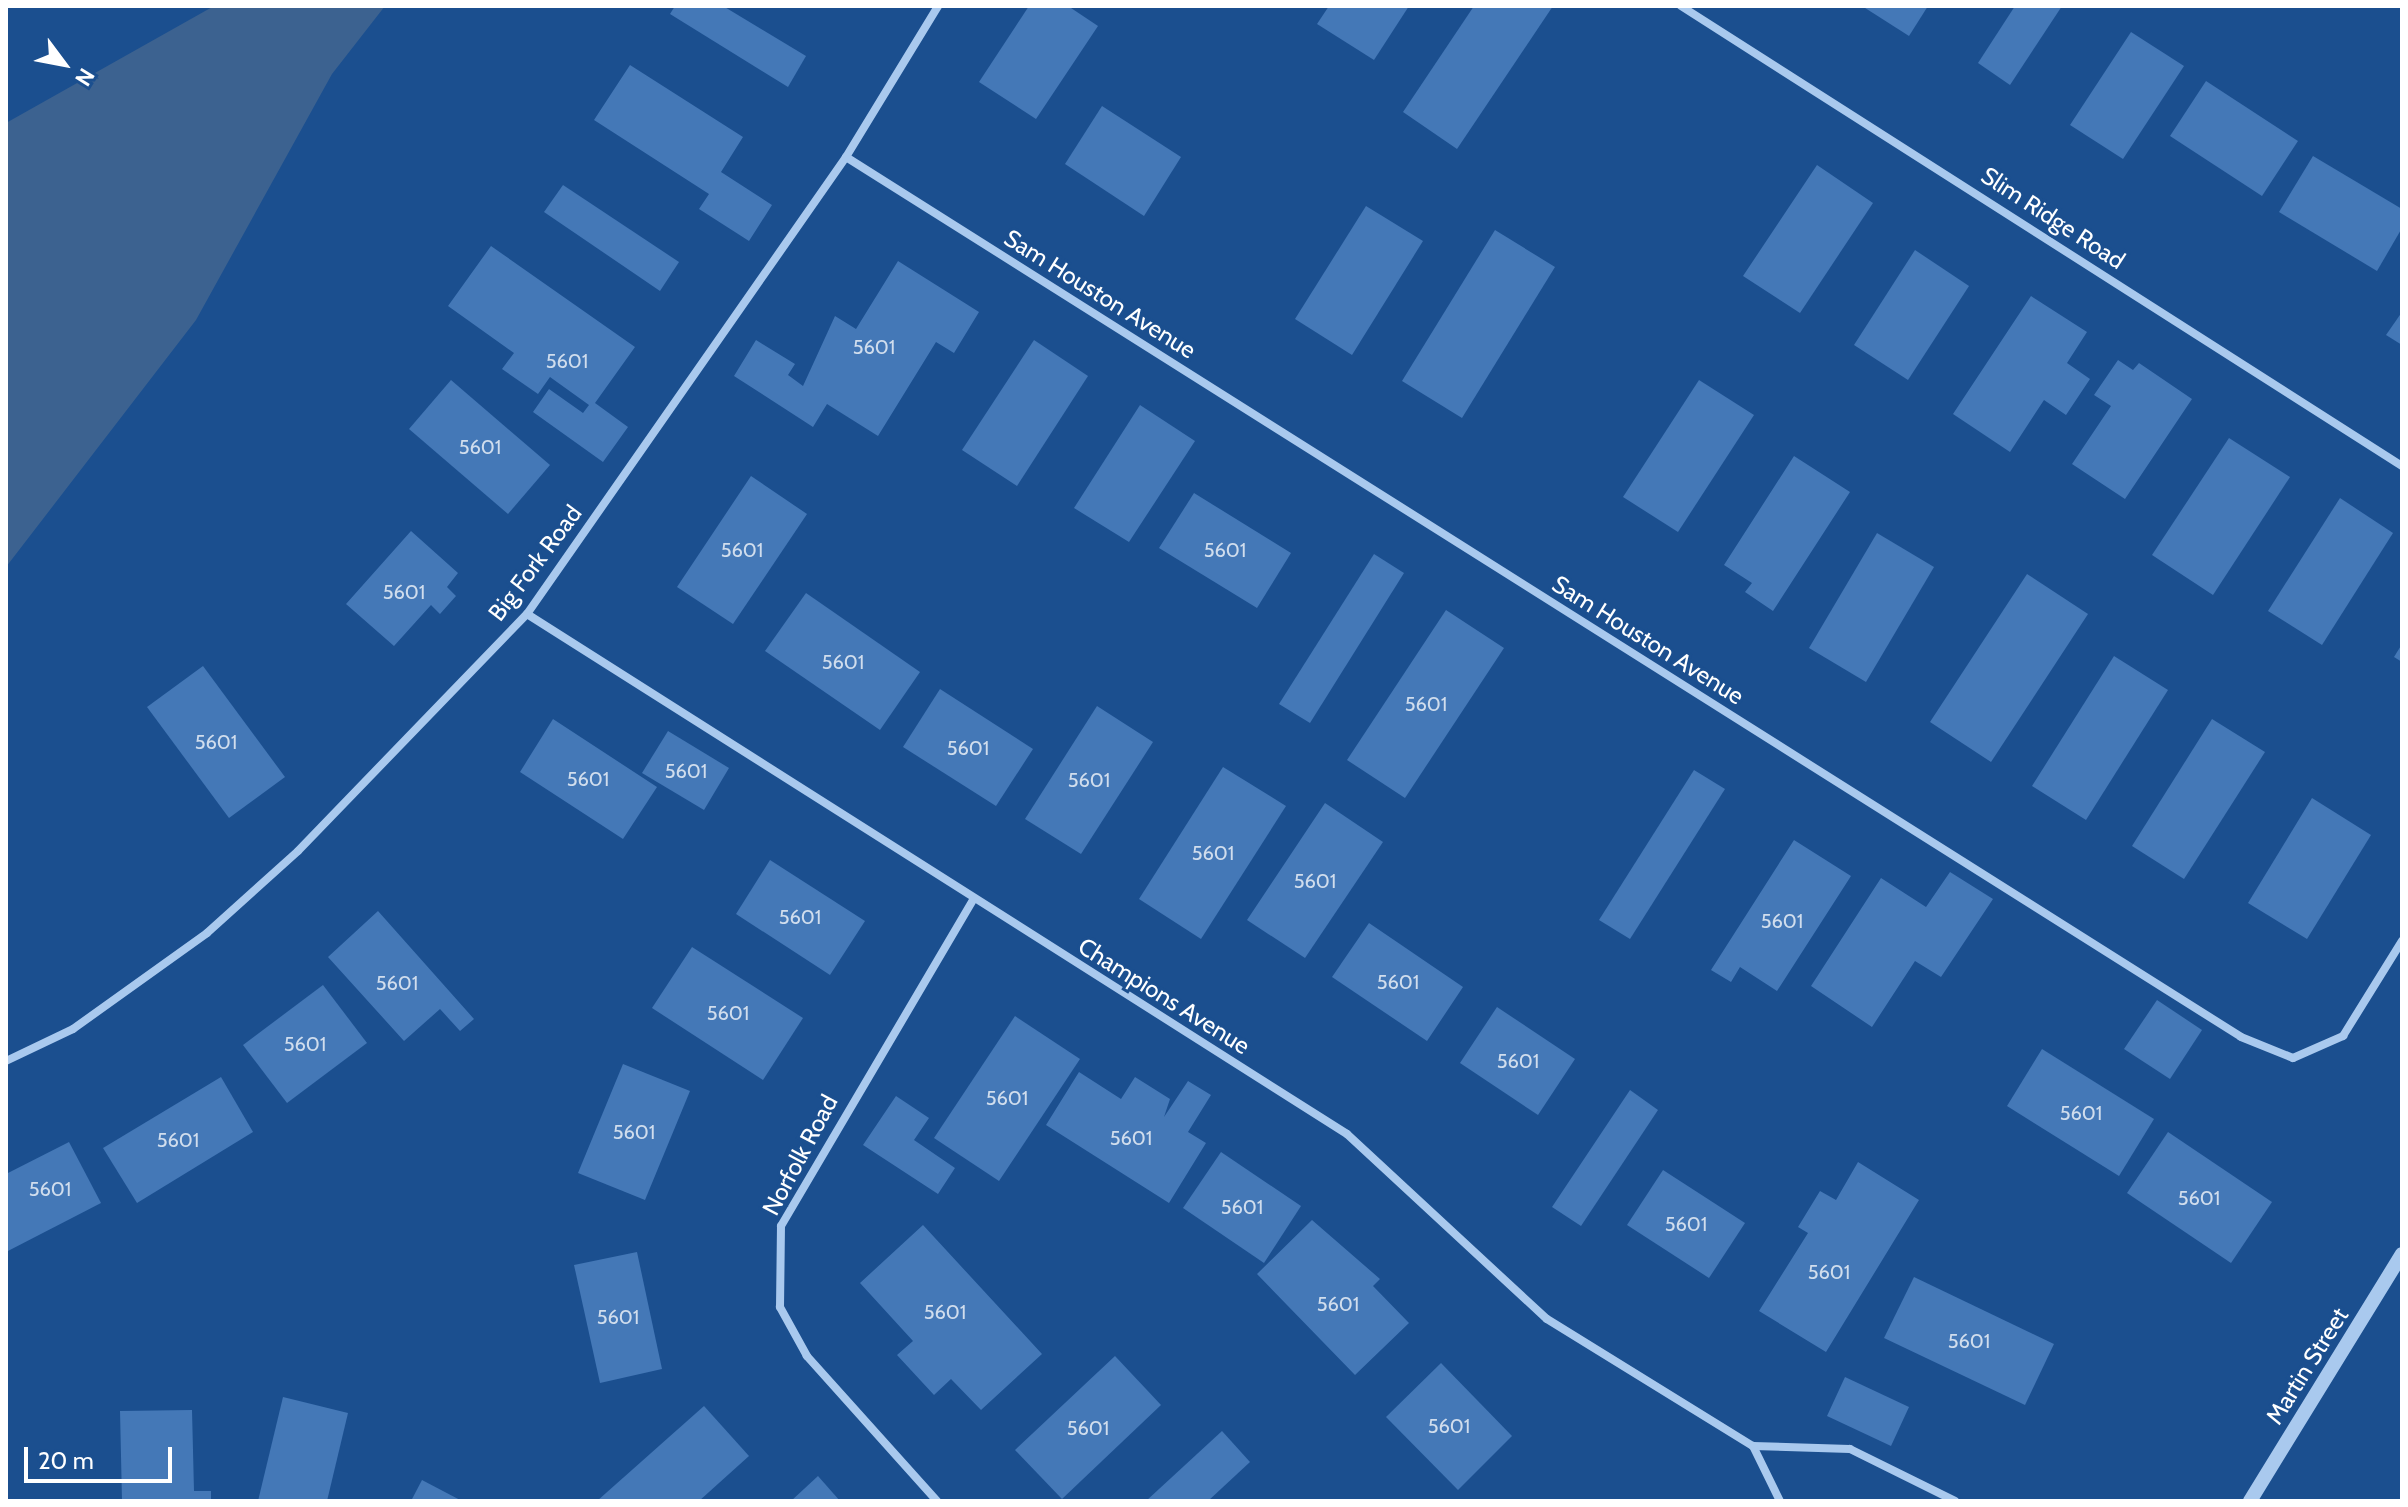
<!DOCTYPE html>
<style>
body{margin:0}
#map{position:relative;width:2408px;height:1507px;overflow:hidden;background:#1b4f8f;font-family:Cabin,sans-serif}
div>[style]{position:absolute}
.water>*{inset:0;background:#3c6290}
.building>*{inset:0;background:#4478b7}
.minor>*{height:8px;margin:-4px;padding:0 4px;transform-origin:4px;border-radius:4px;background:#a9c9ee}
.tertiary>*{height:14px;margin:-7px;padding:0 7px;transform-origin:7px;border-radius:7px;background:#a9c9ee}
span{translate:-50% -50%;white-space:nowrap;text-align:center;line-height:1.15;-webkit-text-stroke:6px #1b4f8f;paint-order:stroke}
.number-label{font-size:20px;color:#d0dded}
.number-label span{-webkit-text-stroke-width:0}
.street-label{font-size:24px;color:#fff}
.frame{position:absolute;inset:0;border:8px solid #fff;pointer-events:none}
.north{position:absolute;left:24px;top:24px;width:80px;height:80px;-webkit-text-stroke:6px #1b4f8f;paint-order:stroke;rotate:122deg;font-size:22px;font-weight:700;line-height:32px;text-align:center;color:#fff}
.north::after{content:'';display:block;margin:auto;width:28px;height:36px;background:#fff;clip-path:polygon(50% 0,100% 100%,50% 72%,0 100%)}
.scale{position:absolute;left:24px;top:1447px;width:148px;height:36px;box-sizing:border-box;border:4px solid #fff;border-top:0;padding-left:10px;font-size:24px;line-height:28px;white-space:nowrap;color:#fff;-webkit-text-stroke:6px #1b4f8f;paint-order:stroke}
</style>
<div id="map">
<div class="water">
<i style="clip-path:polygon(214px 6px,385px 6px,332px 74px,196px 320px,6px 567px,6px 123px)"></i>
</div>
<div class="building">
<i style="clip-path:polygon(675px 6px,723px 6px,806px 56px,788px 87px,670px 14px)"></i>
<i style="clip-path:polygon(1029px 6px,1068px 6px,1098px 26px,1036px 119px,979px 82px)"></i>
<i style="clip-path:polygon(1329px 6px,1409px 6px,1374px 60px,1317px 24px)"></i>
<i style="clip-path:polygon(1474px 6px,1553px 6px,1457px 149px,1403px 112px)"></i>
<i style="clip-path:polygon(1862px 6px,1928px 6px,1909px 36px)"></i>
<i style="clip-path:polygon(2015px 6px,2062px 6px,2010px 85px,1978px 63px)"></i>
<i style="clip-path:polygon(2131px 32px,2184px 66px,2123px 159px,2070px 125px)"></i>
<i style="clip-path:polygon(630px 65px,743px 137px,721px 172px,772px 205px,749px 241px,699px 209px,709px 194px,594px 120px)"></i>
<i style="clip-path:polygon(2206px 81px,2298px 141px,2262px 196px,2170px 136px)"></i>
<i style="clip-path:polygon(1102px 106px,1181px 157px,1144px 216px,1065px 164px)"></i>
<i style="clip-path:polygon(2313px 156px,2402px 209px,2402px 228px,2377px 271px,2279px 212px)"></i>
<i style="clip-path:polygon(1817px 165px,1873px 203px,1800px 313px,1743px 276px)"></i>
<i style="clip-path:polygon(563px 185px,679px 262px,660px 291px,544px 212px)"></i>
<i style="clip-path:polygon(1366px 206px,1423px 241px,1352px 355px,1295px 319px)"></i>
<i style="clip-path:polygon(1495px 230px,1555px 267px,1462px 418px,1402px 381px)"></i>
<i style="clip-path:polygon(491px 246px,635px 347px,595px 403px,628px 427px,603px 462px,533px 412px,549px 389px,583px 413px,589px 405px,550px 377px,538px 394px,502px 369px,514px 353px,448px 306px)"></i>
<i style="clip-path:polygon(1915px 250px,1969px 286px,1908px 380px,1854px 345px)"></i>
<i style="clip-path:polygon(898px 261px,979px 312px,954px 353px,936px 342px,878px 436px,827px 404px,813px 427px,734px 376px,756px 340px,795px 364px,788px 375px,803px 386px,835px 316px,856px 329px)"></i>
<i style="clip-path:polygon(2031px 296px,2087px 332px,2067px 363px,2090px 379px,2066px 415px,2044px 400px,2010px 452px,1953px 414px)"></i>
<i style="clip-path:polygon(2402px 312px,2402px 345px,2386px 335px)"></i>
<i style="clip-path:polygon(1034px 340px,1088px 376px,1017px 486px,962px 450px)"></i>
<i style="clip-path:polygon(2118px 360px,2133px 370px,2139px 363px,2192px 399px,2125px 499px,2072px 464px,2111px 406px,2094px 395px)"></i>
<i style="clip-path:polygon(451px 380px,550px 465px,508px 514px,409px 429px)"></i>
<i style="clip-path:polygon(1699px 380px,1754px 415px,1678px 532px,1623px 497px)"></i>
<i style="clip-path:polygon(1140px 405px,1195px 441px,1129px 542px,1074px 508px)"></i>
<i style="clip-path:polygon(2229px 438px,2290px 477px,2213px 595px,2152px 555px)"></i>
<i style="clip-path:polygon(1794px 456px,1850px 492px,1773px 611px,1745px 592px,1752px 583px,1724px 565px)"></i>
<i style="clip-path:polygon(751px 476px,807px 514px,733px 624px,677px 587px)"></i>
<i style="clip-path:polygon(1194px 493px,1291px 553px,1257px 608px,1159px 548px)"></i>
<i style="clip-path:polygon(2340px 498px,2393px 533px,2322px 645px,2268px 611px)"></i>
<i style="clip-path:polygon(411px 531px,458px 573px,447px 587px,456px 596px,440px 614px,431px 605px,394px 646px,346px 604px)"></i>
<i style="clip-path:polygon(1877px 533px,1934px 567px,1866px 682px,1809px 648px)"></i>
<i style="clip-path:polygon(1374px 554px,1404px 573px,1310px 723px,1279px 704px)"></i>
<i style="clip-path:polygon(2027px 574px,2088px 614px,1991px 762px,1930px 722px)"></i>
<i style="clip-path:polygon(806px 593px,920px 672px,880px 730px,765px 651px)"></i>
<i style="clip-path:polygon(1446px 610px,1504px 648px,1405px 798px,1347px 760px)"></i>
<i style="clip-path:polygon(2402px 644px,2402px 662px,2394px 657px)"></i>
<i style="clip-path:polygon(2114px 656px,2168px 690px,2086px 820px,2032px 786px)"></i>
<i style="clip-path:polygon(203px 666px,285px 777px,229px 818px,147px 707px)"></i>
<i style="clip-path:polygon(940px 689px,1033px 749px,996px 806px,903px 747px)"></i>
<i style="clip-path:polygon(1097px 706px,1153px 742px,1081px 854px,1025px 819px)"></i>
<i style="clip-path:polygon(553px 719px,657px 787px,623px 839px,520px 772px)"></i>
<i style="clip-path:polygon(2212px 719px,2265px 752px,2184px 879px,2132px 846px)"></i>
<i style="clip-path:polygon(668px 731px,729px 768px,704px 810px,642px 773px)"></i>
<i style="clip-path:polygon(1223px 767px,1286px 806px,1201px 939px,1139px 899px)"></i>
<i style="clip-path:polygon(1694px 770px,1725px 789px,1630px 939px,1599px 920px)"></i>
<i style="clip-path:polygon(2312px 798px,2371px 835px,2307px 939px,2248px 903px)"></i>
<i style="clip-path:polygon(1325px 803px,1383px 842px,1305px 958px,1247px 920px)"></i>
<i style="clip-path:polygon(1794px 840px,1851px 876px,1777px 991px,1740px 967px,1731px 982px,1711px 970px)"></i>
<i style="clip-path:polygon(770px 860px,865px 921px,830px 975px,736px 914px)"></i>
<i style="clip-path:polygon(1950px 872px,1993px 899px,1941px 977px,1915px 961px,1872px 1027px,1811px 986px,1881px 878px,1926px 907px)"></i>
<i style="clip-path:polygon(378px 911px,474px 1019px,460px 1031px,440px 1009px,404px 1041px,328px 957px)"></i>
<i style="clip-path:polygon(1369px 923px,1463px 987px,1427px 1041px,1332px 977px)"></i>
<i style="clip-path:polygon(692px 947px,803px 1018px,763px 1080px,652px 1008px)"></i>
<i style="clip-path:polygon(323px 985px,367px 1043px,287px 1103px,243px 1045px)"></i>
<i style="clip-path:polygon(2157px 1000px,2202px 1030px,2170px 1079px,2124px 1049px)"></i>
<i style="clip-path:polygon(1497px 1007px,1575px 1059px,1538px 1115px,1460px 1063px)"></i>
<i style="clip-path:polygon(1015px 1016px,1080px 1059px,999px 1181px,934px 1138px)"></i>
<i style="clip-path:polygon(2042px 1049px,2154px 1119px,2119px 1176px,2007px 1106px)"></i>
<i style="clip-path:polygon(623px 1064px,690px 1091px,645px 1200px,578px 1173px)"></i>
<i style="clip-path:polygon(1079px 1072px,1121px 1099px,1135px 1077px,1170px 1099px,1164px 1117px,1188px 1081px,1211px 1095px,1188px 1132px,1206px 1143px,1169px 1203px,1046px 1125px)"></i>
<i style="clip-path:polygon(221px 1077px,253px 1132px,137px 1203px,103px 1148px)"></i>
<i style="clip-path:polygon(1630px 1090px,1658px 1110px,1581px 1226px,1552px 1207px)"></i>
<i style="clip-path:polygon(896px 1096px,929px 1118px,914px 1140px,955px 1168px,938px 1194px,863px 1145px)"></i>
<i style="clip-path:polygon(2168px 1132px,2272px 1202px,2231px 1263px,2127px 1193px)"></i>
<i style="clip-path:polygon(69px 1142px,101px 1203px,6px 1252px,6px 1174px)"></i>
<i style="clip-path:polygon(1221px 1152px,1301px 1206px,1264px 1263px,1183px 1208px)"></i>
<i style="clip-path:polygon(1858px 1162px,1919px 1200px,1826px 1352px,1759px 1311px,1808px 1233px,1798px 1227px,1820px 1191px,1836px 1200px)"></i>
<i style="clip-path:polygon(1663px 1170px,1745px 1223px,1709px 1278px,1627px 1225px)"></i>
<i style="clip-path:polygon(1312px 1220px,1380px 1279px,1373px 1286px,1409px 1323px,1355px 1375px,1257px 1274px)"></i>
<i style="clip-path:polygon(923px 1225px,1042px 1354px,981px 1410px,951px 1379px,934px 1395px,897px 1355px,913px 1341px,860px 1283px)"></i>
<i style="clip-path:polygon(637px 1252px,662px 1369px,600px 1383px,574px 1265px)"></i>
<i style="clip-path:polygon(1914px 1277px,2054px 1344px,2025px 1405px,1884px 1338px)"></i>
<i style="clip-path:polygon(1115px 1356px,1161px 1405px,1062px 1499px,1015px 1450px)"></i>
<i style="clip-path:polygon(1441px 1363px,1512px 1436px,1458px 1490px,1386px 1417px)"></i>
<i style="clip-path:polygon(1845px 1377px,1909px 1407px,1891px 1446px,1827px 1416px)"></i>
<i style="clip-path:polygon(283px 1397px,348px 1413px,327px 1501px,258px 1501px)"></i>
<i style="clip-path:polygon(704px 1406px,749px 1456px,699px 1501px,597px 1501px)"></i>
<i style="clip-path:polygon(192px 1410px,194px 1491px,211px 1491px,211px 1501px,122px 1501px,120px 1411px)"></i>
<i style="clip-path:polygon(1222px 1431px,1250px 1462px,1208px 1501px,1146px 1501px)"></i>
<i style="clip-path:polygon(818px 1476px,840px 1501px,791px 1501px)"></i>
<i style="clip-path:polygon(422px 1480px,462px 1501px,411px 1501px)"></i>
</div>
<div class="minor">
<i style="left:1681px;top:6px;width:855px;rotate:32.54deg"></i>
<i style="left:846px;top:157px;width:1649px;rotate:32.24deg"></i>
<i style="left:2241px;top:1037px;width:56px;rotate:22deg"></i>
<i style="left:2293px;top:1058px;width:55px;rotate:-23.7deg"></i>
<i style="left:2343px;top:1036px;width:112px;rotate:-58.2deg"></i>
<i style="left:527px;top:614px;width:971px;rotate:32.38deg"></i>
<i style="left:1347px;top:1134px;width:272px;rotate:42.8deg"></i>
<i style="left:1547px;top:1319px;width:242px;rotate:31.7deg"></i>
<i style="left:1753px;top:1446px;width:97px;rotate:1.8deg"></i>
<i style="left:1850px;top:1449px;width:117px;rotate:26.3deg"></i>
<i style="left:6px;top:1061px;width:74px;rotate:-25.5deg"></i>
<i style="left:73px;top:1029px;width:165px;rotate:-35.6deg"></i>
<i style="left:207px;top:933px;width:122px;rotate:-42deg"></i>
<i style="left:298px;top:851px;width:330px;rotate:-46deg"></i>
<i style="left:527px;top:614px;width:557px;rotate:-55.08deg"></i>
<i style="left:846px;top:157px;width:177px;rotate:-58.6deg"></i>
<i style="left:1753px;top:1446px;width:61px;rotate:63.9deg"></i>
<i style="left:937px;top:1501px;width:195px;rotate:-131.9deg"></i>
<i style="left:807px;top:1356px;width:56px;rotate:-118.9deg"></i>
<i style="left:780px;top:1307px;width:81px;rotate:-89.3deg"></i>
<i style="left:781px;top:1226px;width:378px;rotate:-59.5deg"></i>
</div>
<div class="tertiary">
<i style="left:2250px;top:1501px;width:290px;rotate:-58.4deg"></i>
</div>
<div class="number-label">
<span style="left:874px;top:347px">5601</span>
<span style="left:567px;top:361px">5601</span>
<span style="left:480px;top:447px">5601</span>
<span style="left:742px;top:550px">5601</span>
<span style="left:1225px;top:550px">5601</span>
<span style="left:404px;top:592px">5601</span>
<span style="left:843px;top:662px">5601</span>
<span style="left:1426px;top:704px">5601</span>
<span style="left:216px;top:742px">5601</span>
<span style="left:968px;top:748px">5601</span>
<span style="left:686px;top:771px">5601</span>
<span style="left:588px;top:779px">5601</span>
<span style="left:1089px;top:780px">5601</span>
<span style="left:1213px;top:853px">5601</span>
<span style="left:1315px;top:881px">5601</span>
<span style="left:800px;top:917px">5601</span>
<span style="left:1782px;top:921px">5601</span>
<span style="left:1398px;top:982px">5601</span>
<span style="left:397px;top:983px">5601</span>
<span style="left:728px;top:1013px">5601</span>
<span style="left:305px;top:1044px">5601</span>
<span style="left:1518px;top:1061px">5601</span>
<span style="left:1007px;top:1098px">5601</span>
<span style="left:2081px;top:1113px">5601</span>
<span style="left:634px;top:1132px">5601</span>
<span style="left:1131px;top:1138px">5601</span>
<span style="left:178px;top:1140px">5601</span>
<span style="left:50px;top:1189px">5601</span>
<span style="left:2199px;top:1198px">5601</span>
<span style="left:1242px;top:1207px">5601</span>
<span style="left:1686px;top:1224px">5601</span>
<span style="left:1829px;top:1272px">5601</span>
<span style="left:1338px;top:1304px">5601</span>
<span style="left:945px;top:1312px">5601</span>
<span style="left:618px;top:1317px">5601</span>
<span style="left:1969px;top:1341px">5601</span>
<span style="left:1449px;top:1426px">5601</span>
<span style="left:1088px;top:1428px">5601</span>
</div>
<div class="street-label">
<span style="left:2053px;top:218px;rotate:33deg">Slim Ridge Road</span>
<span style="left:1100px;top:294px;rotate:32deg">Sam Houston Avenue</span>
<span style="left:535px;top:563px;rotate:-53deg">Big Fork Road</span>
<span style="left:1648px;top:640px;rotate:32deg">Sam Houston Avenue</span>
<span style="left:1164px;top:996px;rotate:32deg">Champions Avenue</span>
<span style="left:800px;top:1155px;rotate:-62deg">Norfolk Road</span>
<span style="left:2307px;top:1366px;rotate:-58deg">Martin Street</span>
</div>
<div class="frame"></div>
<div class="north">N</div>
<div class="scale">20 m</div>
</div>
